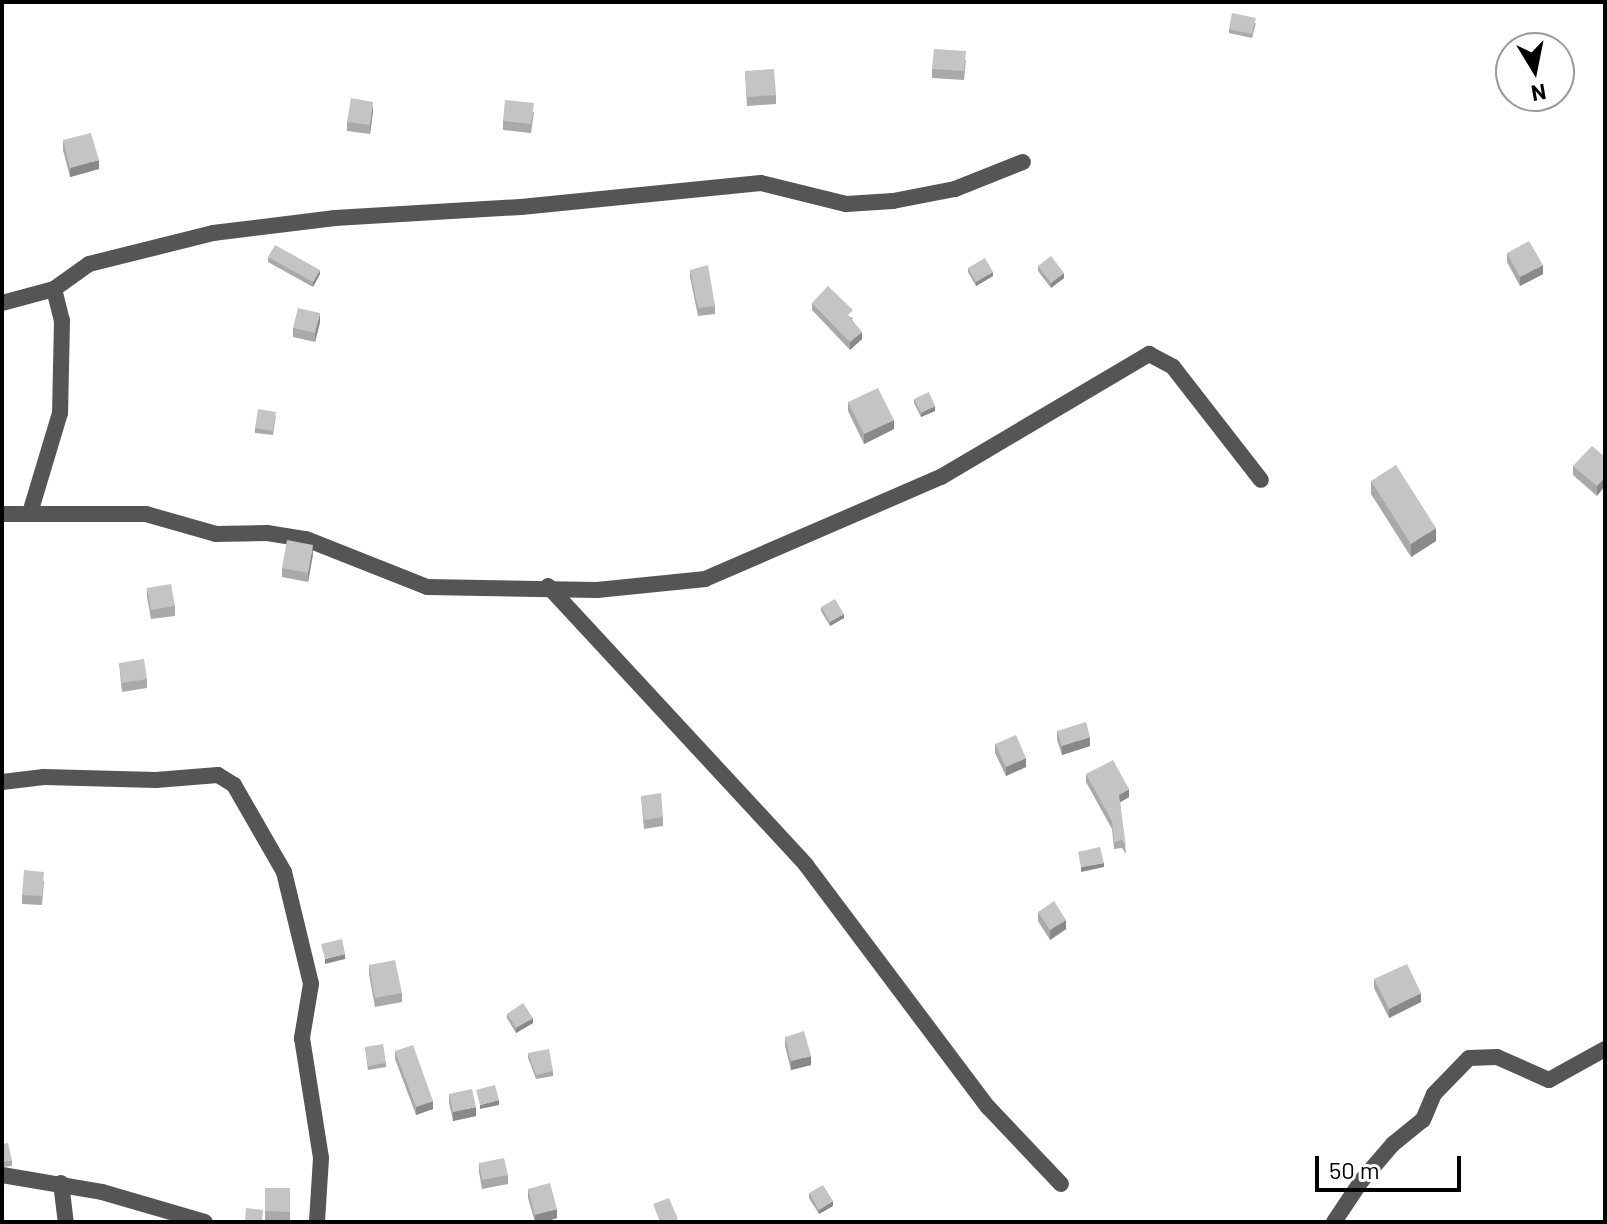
<!DOCTYPE html>
<style>
body{margin:0}
#map{position:relative;width:1607px;height:1224px;overflow:hidden;background:#fff;font-family:Barlow,sans-serif}
div>[style]{position:absolute}
.minor>*{height:16px;margin:-8px;padding:0 8px;transform-origin:8px;border-radius:8px;background:#555}
.wall>*{inset:0;background:#a9a9a9}
.shaded-wall>*{inset:0;background:#898989}
.building>*{inset:0;background:#c4c4c4}
span{translate:-50% -50%;white-space:nowrap;text-align:center;line-height:1.15;-webkit-text-stroke:6px #fff;paint-order:stroke}
.frame{position:absolute;inset:0;border:4px solid #000;pointer-events:none}
.north{position:absolute;left:1495px;top:32px;width:80px;height:80px;box-sizing:border-box;background:#fff;border:2px solid #999;border-radius:50%;rotate:170deg;font-size:22px;font-weight:700;line-height:32px;text-align:center;color:#000}
.north::after{content:'';display:block;margin:auto;width:28px;height:36px;background:#000;clip-path:polygon(50% 0,100% 100%,50% 72%,0 100%)}
.scale{position:absolute;left:1315px;top:1156px;width:146px;height:36px;box-sizing:border-box;border:4px solid #000;border-top:0;padding-left:10px;font-size:24px;line-height:28px;white-space:nowrap;color:#000;-webkit-text-stroke:6px #fff;paint-order:stroke}
</style>
<div id="map">
<div class="minor">
<i style="left:54px;top:289px;width:43px;rotate:-35.5deg"></i>
<i style="left:89px;top:264px;width:128px;rotate:-14deg"></i>
<i style="left:213px;top:233px;width:123px;rotate:-7deg"></i>
<i style="left:335px;top:218px;width:186px;rotate:-3.4deg"></i>
<i style="left:521px;top:207px;width:241px;rotate:-5.7deg"></i>
<i style="left:761px;top:183px;width:88px;rotate:13.9deg"></i>
<i style="left:846px;top:204px;width:47px;rotate:-3.7deg"></i>
<i style="left:893px;top:201px;width:63px;rotate:-11deg"></i>
<i style="left:955px;top:189px;width:73px;rotate:-21.7deg"></i>
<i style="left:2px;top:303px;width:54px;rotate:-15.1deg"></i>
<i style="left:54px;top:289px;width:32px;rotate:76deg"></i>
<i style="left:62px;top:320px;width:93px;rotate:91.2deg"></i>
<i style="left:60px;top:413px;width:104px;rotate:106.7deg"></i>
<i style="left:2px;top:514px;width:144px"></i>
<i style="left:146px;top:514px;width:73px;rotate:15.9deg"></i>
<i style="left:216px;top:534px;width:51px;rotate:-1.1deg"></i>
<i style="left:267px;top:533px;width:39px;rotate:9deg"></i>
<i style="left:306px;top:539px;width:130px;rotate:21.6deg"></i>
<i style="left:427px;top:587px;width:170px;rotate:1deg"></i>
<i style="left:597px;top:590px;width:109px;rotate:-5.8deg"></i>
<i style="left:705px;top:579px;width:257px;rotate:-23.4deg"></i>
<i style="left:941px;top:477px;width:242px;rotate:-30.6deg"></i>
<i style="left:1149px;top:354px;width:27px;rotate:28deg"></i>
<i style="left:1173px;top:367px;width:143px;rotate:52.1deg"></i>
<i style="left:548px;top:586px;width:380px;rotate:47.2deg"></i>
<i style="left:806px;top:865px;width:303px;rotate:53.1deg"></i>
<i style="left:988px;top:1107px;width:106px;rotate:46.5deg"></i>
<i style="left:2px;top:782px;width:42px;rotate:-6.8deg"></i>
<i style="left:44px;top:777px;width:112px;rotate:1.5deg"></i>
<i style="left:156px;top:780px;width:62px;rotate:-4.6deg"></i>
<i style="left:218px;top:775px;width:19px;rotate:32deg"></i>
<i style="left:234px;top:785px;width:100px;rotate:60.1deg"></i>
<i style="left:284px;top:872px;width:115px;rotate:76.4deg"></i>
<i style="left:311px;top:984px;width:55px;rotate:99.5deg"></i>
<i style="left:302px;top:1038px;width:121px;rotate:81deg"></i>
<i style="left:321px;top:1158px;width:64px;rotate:93.6deg"></i>
<i style="left:2px;top:1175px;width:101px;rotate:9.6deg"></i>
<i style="left:102px;top:1192px;width:107px;rotate:16.2deg"></i>
<i style="left:61px;top:1183px;width:39px;rotate:83deg"></i>
<i style="left:1334px;top:1222px;width:50px;rotate:-56.3deg"></i>
<i style="left:1362px;top:1180px;width:48px;rotate:-49.3deg"></i>
<i style="left:1393px;top:1144px;width:38px;rotate:-39deg"></i>
<i style="left:1423px;top:1120px;width:28px;rotate:-67deg"></i>
<i style="left:1434px;top:1094px;width:50px;rotate:-45.8deg"></i>
<i style="left:1469px;top:1058px;width:28px;rotate:-2deg"></i>
<i style="left:1497px;top:1057px;width:57px;rotate:23.9deg"></i>
<i style="left:1549px;top:1080px;width:64px;rotate:-29deg"></i>
</div>
<div class="wall">
<i style="clip-path:polygon(1256px 23px,1252px 38px,1229px 33px,1229px 29px)"></i>
<i style="clip-path:polygon(966px 60px,964px 80px,932px 78px,932px 69px)"></i>
<i style="clip-path:polygon(745px 71px,776px 95px,776px 104px,747px 106px)"></i>
<i style="clip-path:polygon(373px 111px,370px 134px,347px 131px,347px 122px)"></i>
<i style="clip-path:polygon(534px 112px,531px 133px,503px 130px,503px 121px)"></i>
<i style="clip-path:polygon(63px 140px,99px 169px,70px 177px,63px 150px)"></i>
<i style="clip-path:polygon(1507px 253px,1543px 274px,1520px 286px,1507px 262px)"></i>
<i style="clip-path:polygon(268px 257px,320px 274px,313px 287px,268px 262px)"></i>
<i style="clip-path:polygon(1038px 266px,1064px 278px,1051px 288px,1038px 271px)"></i>
<i style="clip-path:polygon(968px 268px,993px 276px,976px 286px,968px 272px)"></i>
<i style="clip-path:polygon(690px 270px,715px 306px,715px 314px,698px 316px,690px 277px)"></i>
<i style="clip-path:polygon(812px 303px,853px 318px,852px 319px,862px 339px,850px 350px,812px 310px)"></i>
<i style="clip-path:polygon(320px 322px,315px 342px,293px 337px,293px 328px)"></i>
<i style="clip-path:polygon(914px 399px,935px 411px,921px 417px,914px 403px)"></i>
<i style="clip-path:polygon(848px 402px,894px 429px,864px 444px,848px 411px)"></i>
<i style="clip-path:polygon(276px 416px,273px 435px,255px 433px,255px 428px)"></i>
<i style="clip-path:polygon(1605px 457px,1597px 496px,1573px 475px,1573px 466px)"></i>
<i style="clip-path:polygon(1371px 481px,1436px 541px,1411px 557px,1371px 494px)"></i>
<i style="clip-path:polygon(313px 554px,308px 582px,282px 577px,282px 568px)"></i>
<i style="clip-path:polygon(147px 588px,175px 606px,175px 616px,151px 619px,147px 597px)"></i>
<i style="clip-path:polygon(821px 607px,844px 618px,830px 626px,821px 611px)"></i>
<i style="clip-path:polygon(119px 663px,147px 679px,147px 688px,122px 692px)"></i>
<i style="clip-path:polygon(1057px 731px,1090px 746px,1062px 755px,1057px 740px)"></i>
<i style="clip-path:polygon(995px 744px,1026px 767px,1006px 776px,995px 753px)"></i>
<i style="clip-path:polygon(1086px 774px,1129px 797px,1120px 802px,1126px 854px,1122px 848px,1114px 849px,1112px 829px,1086px 782px)"></i>
<i style="clip-path:polygon(641px 796px,663px 817px,663px 826px,644px 829px)"></i>
<i style="clip-path:polygon(44px 881px,42px 905px,22px 904px,22px 895px)"></i>
<i style="clip-path:polygon(1038px 912px,1066px 929px,1050px 940px,1038px 921px)"></i>
<i style="clip-path:polygon(369px 965px,402px 993px,402px 1002px,375px 1007px,369px 974px)"></i>
<i style="clip-path:polygon(1374px 979px,1421px 1002px,1389px 1018px,1374px 988px)"></i>
<i style="clip-path:polygon(507px 1014px,533px 1023px,516px 1033px,507px 1018px)"></i>
<i style="clip-path:polygon(785px 1037px,811px 1065px,791px 1070px,785px 1046px)"></i>
<i style="clip-path:polygon(365px 1047px,386px 1063px,386px 1067px,368px 1070px)"></i>
<i style="clip-path:polygon(395px 1051px,433px 1109px,416px 1115px,395px 1059px)"></i>
<i style="clip-path:polygon(528px 1053px,553px 1071px,553px 1076px,536px 1079px,528px 1058px)"></i>
<i style="clip-path:polygon(449px 1094px,476px 1116px,453px 1121px,449px 1103px)"></i>
<i style="clip-path:polygon(2px 1144px,12px 1161px,12px 1166px,2px 1167px)"></i>
<i style="clip-path:polygon(479px 1163px,508px 1175px,508px 1184px,482px 1189px,479px 1172px)"></i>
<i style="clip-path:polygon(265px 1188px,290px 1188px,290px 1221px,265px 1221px)"></i>
<i style="clip-path:polygon(528px 1189px,557px 1218px,544px 1222px,535px 1222px,528px 1198px)"></i>
<i style="clip-path:polygon(809px 1193px,833px 1206px,819px 1214px,809px 1198px)"></i>
</div>
<div class="shaded-wall">
<i style="clip-path:polygon(373px 102px,373px 111px,370px 134px,370px 125px)"></i>
<i style="clip-path:polygon(99px 160px,99px 169px,70px 177px,70px 168px)"></i>
<i style="clip-path:polygon(1543px 265px,1543px 274px,1520px 286px,1520px 277px)"></i>
<i style="clip-path:polygon(320px 270px,320px 274px,313px 287px,313px 282px)"></i>
<i style="clip-path:polygon(993px 272px,993px 276px,976px 286px,976px 282px)"></i>
<i style="clip-path:polygon(1064px 273px,1064px 278px,1051px 288px,1051px 283px)"></i>
<i style="clip-path:polygon(320px 313px,320px 322px,315px 342px,315px 333px)"></i>
<i style="clip-path:polygon(862px 332px,862px 339px,850px 350px,850px 342px)"></i>
<i style="clip-path:polygon(935px 406px,935px 411px,921px 417px,921px 413px)"></i>
<i style="clip-path:polygon(894px 420px,894px 429px,864px 444px,864px 434px)"></i>
<i style="clip-path:polygon(1605px 477px,1605px 486px,1597px 496px,1597px 486px)"></i>
<i style="clip-path:polygon(1436px 528px,1436px 541px,1411px 557px,1411px 544px)"></i>
<i style="clip-path:polygon(313px 545px,313px 554px,308px 582px,308px 573px)"></i>
<i style="clip-path:polygon(844px 614px,844px 618px,830px 626px,830px 622px)"></i>
<i style="clip-path:polygon(1090px 737px,1090px 746px,1062px 755px,1062px 746px)"></i>
<i style="clip-path:polygon(1026px 758px,1026px 767px,1006px 776px,1006px 767px)"></i>
<i style="clip-path:polygon(1129px 789px,1129px 797px,1119px 803px,1119px 795px)"></i>
<i style="clip-path:polygon(1104px 863px,1104px 867px,1081px 872px,1081px 867px)"></i>
<i style="clip-path:polygon(1066px 920px,1066px 929px,1050px 940px,1050px 930px)"></i>
<i style="clip-path:polygon(345px 954px,345px 959px,325px 964px,325px 959px)"></i>
<i style="clip-path:polygon(1421px 993px,1421px 1002px,1389px 1018px,1389px 1009px)"></i>
<i style="clip-path:polygon(533px 1018px,533px 1023px,516px 1033px,516px 1028px)"></i>
<i style="clip-path:polygon(811px 1056px,811px 1065px,791px 1070px,791px 1061px)"></i>
<i style="clip-path:polygon(499px 1100px,499px 1105px,480px 1109px,480px 1105px)"></i>
<i style="clip-path:polygon(433px 1101px,433px 1109px,416px 1115px,416px 1107px)"></i>
<i style="clip-path:polygon(476px 1107px,476px 1116px,453px 1121px,453px 1112px)"></i>
<i style="clip-path:polygon(833px 1201px,833px 1206px,819px 1214px,819px 1210px)"></i>
<i style="clip-path:polygon(557px 1209px,557px 1218px,544px 1222px,535px 1222px,535px 1215px)"></i>
</div>
<div class="building">
<i style="clip-path:polygon(1232px 13px,1256px 18px,1252px 34px,1229px 29px)"></i>
<i style="clip-path:polygon(934px 49px,966px 51px,964px 71px,932px 69px)"></i>
<i style="clip-path:polygon(774px 69px,776px 95px,747px 97px,745px 71px)"></i>
<i style="clip-path:polygon(351px 98px,373px 102px,370px 125px,347px 122px)"></i>
<i style="clip-path:polygon(505px 100px,534px 103px,531px 124px,503px 121px)"></i>
<i style="clip-path:polygon(91px 133px,99px 160px,70px 168px,63px 140px)"></i>
<i style="clip-path:polygon(1529px 241px,1543px 265px,1520px 277px,1507px 253px)"></i>
<i style="clip-path:polygon(275px 245px,320px 270px,313px 282px,268px 257px)"></i>
<i style="clip-path:polygon(1051px 256px,1064px 273px,1051px 283px,1038px 266px)"></i>
<i style="clip-path:polygon(985px 258px,993px 272px,976px 282px,968px 268px)"></i>
<i style="clip-path:polygon(708px 265px,715px 306px,698px 308px,690px 270px)"></i>
<i style="clip-path:polygon(828px 286px,853px 310px,848px 315px,862px 332px,850px 342px,812px 303px)"></i>
<i style="clip-path:polygon(298px 308px,320px 313px,315px 333px,293px 328px)"></i>
<i style="clip-path:polygon(878px 388px,894px 420px,864px 434px,848px 402px)"></i>
<i style="clip-path:polygon(929px 392px,935px 406px,921px 413px,914px 399px)"></i>
<i style="clip-path:polygon(258px 409px,276px 412px,273px 431px,255px 428px)"></i>
<i style="clip-path:polygon(1592px 446px,1605px 457px,1605px 477px,1597px 486px,1573px 466px)"></i>
<i style="clip-path:polygon(1396px 465px,1436px 528px,1411px 544px,1371px 481px)"></i>
<i style="clip-path:polygon(287px 540px,313px 545px,308px 573px,282px 568px)"></i>
<i style="clip-path:polygon(171px 584px,175px 606px,151px 610px,147px 588px)"></i>
<i style="clip-path:polygon(835px 599px,844px 614px,830px 622px,821px 607px)"></i>
<i style="clip-path:polygon(144px 659px,147px 679px,122px 683px,119px 663px)"></i>
<i style="clip-path:polygon(1086px 722px,1090px 737px,1062px 746px,1057px 731px)"></i>
<i style="clip-path:polygon(1016px 735px,1026px 758px,1006px 767px,995px 744px)"></i>
<i style="clip-path:polygon(1113px 760px,1129px 789px,1119px 795px,1126px 847px,1122px 840px,1114px 842px,1112px 821px,1086px 774px)"></i>
<i style="clip-path:polygon(661px 793px,663px 817px,644px 820px,641px 796px)"></i>
<i style="clip-path:polygon(1100px 847px,1104px 863px,1081px 867px,1078px 852px)"></i>
<i style="clip-path:polygon(24px 870px,44px 872px,42px 896px,22px 895px)"></i>
<i style="clip-path:polygon(1054px 901px,1066px 920px,1050px 930px,1038px 912px)"></i>
<i style="clip-path:polygon(342px 939px,345px 954px,325px 959px,321px 944px)"></i>
<i style="clip-path:polygon(395px 960px,402px 993px,375px 998px,369px 965px)"></i>
<i style="clip-path:polygon(1407px 964px,1421px 993px,1389px 1009px,1374px 979px)"></i>
<i style="clip-path:polygon(523px 1003px,533px 1018px,516px 1028px,507px 1014px)"></i>
<i style="clip-path:polygon(804px 1031px,811px 1056px,791px 1061px,785px 1037px)"></i>
<i style="clip-path:polygon(383px 1044px,386px 1063px,368px 1066px,365px 1047px)"></i>
<i style="clip-path:polygon(413px 1045px,433px 1101px,416px 1107px,395px 1051px)"></i>
<i style="clip-path:polygon(549px 1049px,553px 1071px,536px 1075px,528px 1053px)"></i>
<i style="clip-path:polygon(495px 1085px,499px 1100px,480px 1105px,476px 1090px)"></i>
<i style="clip-path:polygon(472px 1089px,476px 1107px,453px 1112px,449px 1094px)"></i>
<i style="clip-path:polygon(8px 1143px,12px 1161px,2px 1162px,2px 1144px)"></i>
<i style="clip-path:polygon(504px 1158px,508px 1175px,482px 1180px,479px 1163px)"></i>
<i style="clip-path:polygon(550px 1183px,557px 1209px,535px 1215px,528px 1189px)"></i>
<i style="clip-path:polygon(823px 1185px,833px 1201px,819px 1210px,809px 1193px)"></i>
<i style="clip-path:polygon(265px 1188px,290px 1188px,290px 1212px,265px 1211px)"></i>
<i style="clip-path:polygon(669px 1198px,678px 1219px,671px 1222px,660px 1222px,653px 1204px)"></i>
<i style="clip-path:polygon(246px 1208px,263px 1210px,262px 1222px,245px 1222px)"></i>
</div>
<div class="frame"></div>
<div class="north">N</div>
<div class="scale">50 m</div>
</div>
